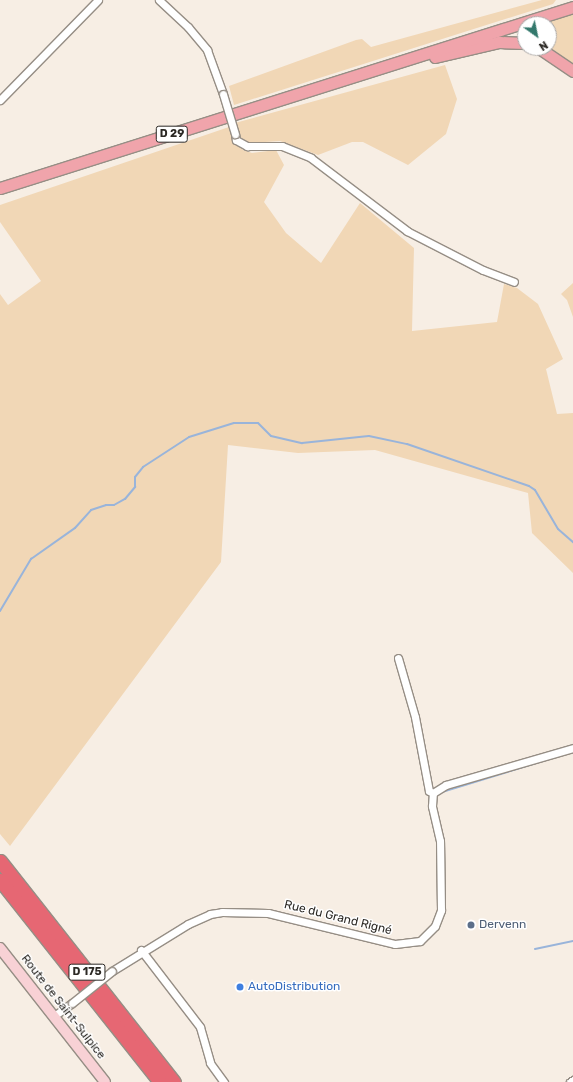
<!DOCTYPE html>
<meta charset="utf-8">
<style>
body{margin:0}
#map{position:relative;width:573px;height:1082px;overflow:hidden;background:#f7eee4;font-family:Rubik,sans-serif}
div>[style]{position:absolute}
.green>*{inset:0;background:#f1d7b6}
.stream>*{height:2px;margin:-1px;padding:0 1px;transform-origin:1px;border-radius:1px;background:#99b4da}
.roads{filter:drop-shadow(1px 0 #968e85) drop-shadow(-1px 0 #968e85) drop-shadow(0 1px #968e85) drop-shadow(0 -1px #968e85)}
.street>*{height:7px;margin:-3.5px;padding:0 3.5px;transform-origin:3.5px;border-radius:3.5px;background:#fff}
.secondary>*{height:10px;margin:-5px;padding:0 5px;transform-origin:5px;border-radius:5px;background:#f8d1d5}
.primary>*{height:11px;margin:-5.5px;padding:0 5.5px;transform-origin:5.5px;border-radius:5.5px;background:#f0a4ab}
.highway>*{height:13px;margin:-6.5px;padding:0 6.5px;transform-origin:6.5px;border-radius:6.5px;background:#e66773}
.bridges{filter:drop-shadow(1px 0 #968e85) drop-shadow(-1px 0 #968e85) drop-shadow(0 1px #968e85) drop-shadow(0 -1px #968e85)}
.street-bridge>*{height:7px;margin:-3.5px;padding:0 3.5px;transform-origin:3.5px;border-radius:3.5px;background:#fff}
.dots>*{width:11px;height:11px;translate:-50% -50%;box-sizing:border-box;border:2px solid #fff;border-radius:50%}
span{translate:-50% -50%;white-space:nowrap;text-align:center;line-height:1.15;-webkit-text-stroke:3px #fff;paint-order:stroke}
.shield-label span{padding:1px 3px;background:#fff;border:1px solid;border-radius:3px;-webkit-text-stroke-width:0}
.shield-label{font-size:11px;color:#2c2925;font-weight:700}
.street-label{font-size:12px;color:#2c2925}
.service-label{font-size:12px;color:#4e5e75}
.left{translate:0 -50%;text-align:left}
.shop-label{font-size:12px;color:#366cbe}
.north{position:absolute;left:517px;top:16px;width:40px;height:40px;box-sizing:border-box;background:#fff;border:1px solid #aba9a8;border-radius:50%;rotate:147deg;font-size:11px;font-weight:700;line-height:16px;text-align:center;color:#2c2925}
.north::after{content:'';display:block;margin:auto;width:14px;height:18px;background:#33786c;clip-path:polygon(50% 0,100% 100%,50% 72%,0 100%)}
</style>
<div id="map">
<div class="green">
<i style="clip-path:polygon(542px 0,556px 0,553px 4px,234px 105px,229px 86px,356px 40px,362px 39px,371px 47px)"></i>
<i style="clip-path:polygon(573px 13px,573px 64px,549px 47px,549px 24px,537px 24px)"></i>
<i style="clip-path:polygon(445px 65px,457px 99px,446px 134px,408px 165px,363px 142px,352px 142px,318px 155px,280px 141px,249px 143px,239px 136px,235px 123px)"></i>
<i style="clip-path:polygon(229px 127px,235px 143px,243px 150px,252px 153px,276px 150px,284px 165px,264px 202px,286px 233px,321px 263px,360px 203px,414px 248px,412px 331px,497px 322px,504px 284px,517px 288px,538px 304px,563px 359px,546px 369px,557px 414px,573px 413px,573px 573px,532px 533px,528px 493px,375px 450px,298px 453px,228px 445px,221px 562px,10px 846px,0 834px,0 294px,8px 305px,41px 281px,0 222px,0 205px)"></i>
<i style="clip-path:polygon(573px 283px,573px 317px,567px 300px,561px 294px)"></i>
</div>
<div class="stream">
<i style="left:0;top:611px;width:61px;rotate:-59.2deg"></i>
<i style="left:31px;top:559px;width:54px;rotate:-35.2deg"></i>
<i style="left:75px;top:528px;width:24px;rotate:-48deg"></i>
<i style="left:91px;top:510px;width:16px;rotate:-18deg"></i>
<i style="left:106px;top:505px;width:8px"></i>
<i style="left:114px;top:505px;width:13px;rotate:-29deg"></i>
<i style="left:125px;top:499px;width:16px;rotate:-50deg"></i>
<i style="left:135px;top:487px;width:10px;rotate:-90deg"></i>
<i style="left:135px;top:477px;width:13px;rotate:-51deg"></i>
<i style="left:143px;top:467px;width:55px;rotate:-33.1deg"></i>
<i style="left:189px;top:437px;width:47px;rotate:-17.3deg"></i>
<i style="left:234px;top:423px;width:24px"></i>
<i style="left:258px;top:423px;width:18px;rotate:45deg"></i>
<i style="left:271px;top:436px;width:32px;rotate:13deg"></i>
<i style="left:302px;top:443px;width:67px;rotate:-6deg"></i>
<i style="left:369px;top:436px;width:39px;rotate:12deg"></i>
<i style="left:407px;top:444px;width:129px;rotate:19deg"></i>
<i style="left:529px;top:486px;width:7px;rotate:34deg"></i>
<i style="left:535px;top:490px;width:45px;rotate:59.5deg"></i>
<i style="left:558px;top:529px;width:20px;rotate:41deg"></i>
<i style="left:442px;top:792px;width:112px;rotate:-17.1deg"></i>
<i style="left:535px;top:949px;width:39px;rotate:-12deg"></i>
</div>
<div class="roads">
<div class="street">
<i style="left:159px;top:0;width:40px;rotate:43deg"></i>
<i style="left:188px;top:27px;width:30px;rotate:50deg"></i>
<i style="left:207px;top:50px;width:47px;rotate:70deg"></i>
<i style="left:0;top:100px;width:140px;rotate:-45.6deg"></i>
<i style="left:235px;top:134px;width:6px;rotate:81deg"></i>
<i style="left:236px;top:140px;width:13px;rotate:29deg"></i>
<i style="left:247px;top:146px;width:35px"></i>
<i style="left:282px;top:146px;width:31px;rotate:22deg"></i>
<i style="left:311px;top:158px;width:121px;rotate:37.2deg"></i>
<i style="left:407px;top:231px;width:85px;rotate:27.2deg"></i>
<i style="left:483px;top:270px;width:33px;rotate:21deg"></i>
<i style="left:398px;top:658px;width:61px;rotate:73.9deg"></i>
<i style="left:415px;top:717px;width:75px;rotate:79.3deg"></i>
<i style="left:429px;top:791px;width:4px;rotate:27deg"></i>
<i style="left:433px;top:793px;width:15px;rotate:-32deg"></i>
<i style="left:446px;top:785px;width:132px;rotate:-16.2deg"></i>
<i style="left:141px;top:950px;width:97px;rotate:52.5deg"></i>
<i style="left:200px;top:1027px;width:37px;rotate:74deg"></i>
<i style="left:210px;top:1063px;width:24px;rotate:54deg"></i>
<i style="left:112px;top:971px;width:89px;rotate:-31.7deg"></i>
<i style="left:188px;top:924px;width:24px;rotate:-24deg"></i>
<i style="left:210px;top:914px;width:12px;rotate:-9deg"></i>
<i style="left:222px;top:912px;width:46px;rotate:1.2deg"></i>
<i style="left:268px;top:913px;width:131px;rotate:13.7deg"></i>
<i style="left:395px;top:944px;width:25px;rotate:-7deg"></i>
<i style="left:420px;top:941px;width:21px;rotate:-45deg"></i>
<i style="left:435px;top:926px;width:17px;rotate:-69deg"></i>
<i style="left:441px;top:910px;width:69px;rotate:-90.8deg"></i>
<i style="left:440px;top:841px;width:36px;rotate:-103deg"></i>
<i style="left:432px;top:806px;width:13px;rotate:-86deg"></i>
<i style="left:54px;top:1016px;width:22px;rotate:-36deg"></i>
<i style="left:570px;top:1082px;width:4px;rotate:-34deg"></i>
</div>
<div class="secondary">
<i style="left:0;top:948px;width:170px;rotate:51.9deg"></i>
</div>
<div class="primary">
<i style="left:539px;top:48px;width:41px;rotate:34.1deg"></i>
<i style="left:435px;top:57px;width:66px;rotate:-13.2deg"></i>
<i style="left:499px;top:42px;width:26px;rotate:2deg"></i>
<i style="left:0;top:188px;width:601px;rotate:-17.53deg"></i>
</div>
<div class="highway">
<i style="left:0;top:861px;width:281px;rotate:51.8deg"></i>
<i style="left:0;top:880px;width:258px;rotate:51.6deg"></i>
</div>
</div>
<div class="bridges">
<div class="street-bridge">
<i style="left:223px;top:94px;width:42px;rotate:73.3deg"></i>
<i style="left:72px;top:1003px;width:51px;rotate:-38.7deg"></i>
</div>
</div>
<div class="dots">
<i style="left:471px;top:925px;background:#5c6f8a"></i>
<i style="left:240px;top:987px;background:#3f7fe0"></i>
</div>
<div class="shield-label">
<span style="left:172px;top:134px">D 29</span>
<span style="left:87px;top:972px">D 175</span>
</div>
<div class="street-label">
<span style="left:338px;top:918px;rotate:14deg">Rue du Grand Rigné</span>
<span style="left:63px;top:1007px;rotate:52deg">Route de Saint-Sulpice</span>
</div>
<div class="service-label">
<span class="left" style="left:479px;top:925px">Dervenn</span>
</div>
<div class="shop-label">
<span class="left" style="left:248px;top:987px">AutoDistribution</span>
</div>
<div class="north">N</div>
</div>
